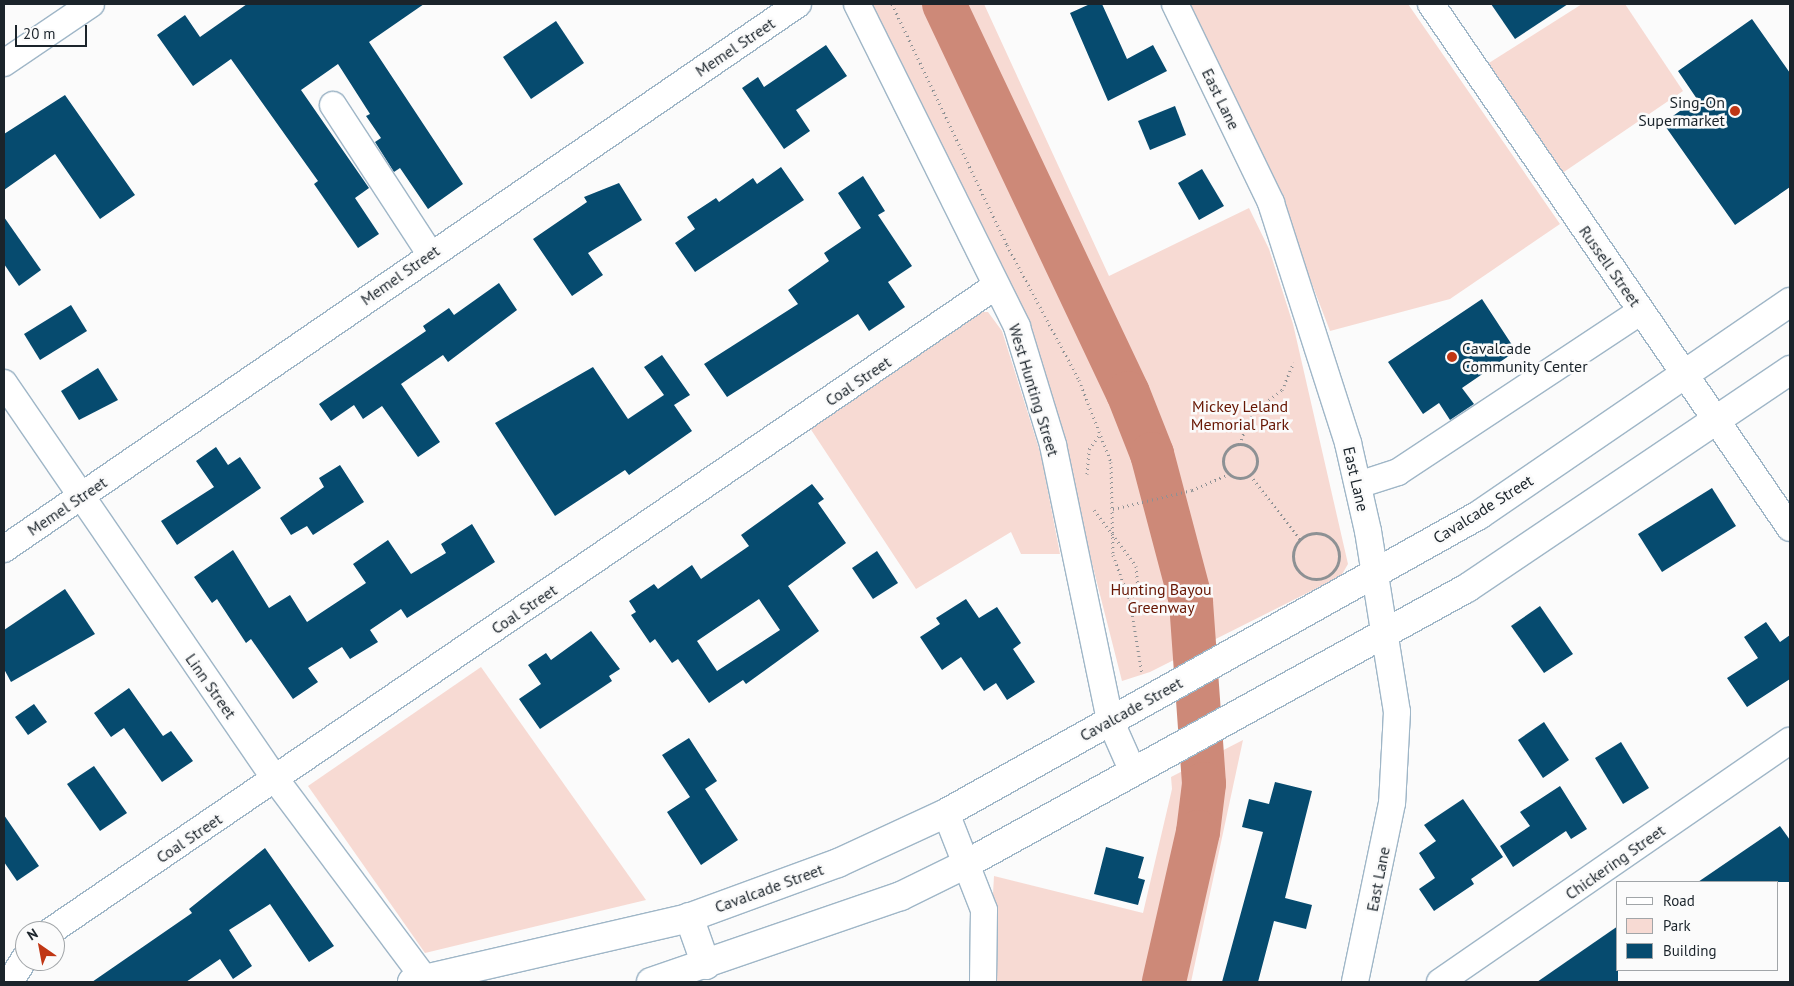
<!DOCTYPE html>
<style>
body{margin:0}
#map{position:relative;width:1794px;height:986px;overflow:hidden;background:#fbfbfb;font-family:"PT Sans",sans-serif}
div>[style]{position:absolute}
.green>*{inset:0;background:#f7dad3}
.river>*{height:44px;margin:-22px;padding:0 22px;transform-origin:22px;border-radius:22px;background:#cd8978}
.building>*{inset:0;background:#064b6f}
.path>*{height:3px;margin-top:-1.5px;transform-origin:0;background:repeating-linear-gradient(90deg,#8d9194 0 1px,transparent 0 5px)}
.path>.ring{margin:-1.5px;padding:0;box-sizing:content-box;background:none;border:3px solid #8d9194;border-radius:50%}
.roads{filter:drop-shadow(1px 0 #9fb6c7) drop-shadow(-1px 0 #9fb6c7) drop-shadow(0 1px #9fb6c7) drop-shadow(0 -1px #9fb6c7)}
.minor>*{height:26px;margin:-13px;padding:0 13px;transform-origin:13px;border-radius:13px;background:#fff}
.major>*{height:28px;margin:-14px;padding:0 14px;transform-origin:14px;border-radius:14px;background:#fff}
.dots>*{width:14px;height:14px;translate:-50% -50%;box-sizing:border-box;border:2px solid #fbfbfb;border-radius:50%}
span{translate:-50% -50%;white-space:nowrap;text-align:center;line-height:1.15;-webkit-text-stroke:5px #fbfbfb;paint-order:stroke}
.street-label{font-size:16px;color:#1b242b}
.poi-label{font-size:16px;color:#1b242b}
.right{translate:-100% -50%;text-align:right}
.left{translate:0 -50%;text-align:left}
.park-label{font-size:16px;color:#671603}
.frame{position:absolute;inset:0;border:5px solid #1b242b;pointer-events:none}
.legend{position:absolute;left:1616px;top:881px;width:162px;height:90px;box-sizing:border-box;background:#fbfbfb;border:1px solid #a1a5a8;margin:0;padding:6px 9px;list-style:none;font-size:15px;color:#1b242b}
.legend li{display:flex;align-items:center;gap:10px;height:25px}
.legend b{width:25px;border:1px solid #a1a5a8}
.north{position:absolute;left:15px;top:921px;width:50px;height:50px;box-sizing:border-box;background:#fbfbfb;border:1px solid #a1a5a8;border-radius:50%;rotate:327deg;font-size:14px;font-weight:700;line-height:20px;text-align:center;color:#1b242b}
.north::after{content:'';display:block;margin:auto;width:18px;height:22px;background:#c03614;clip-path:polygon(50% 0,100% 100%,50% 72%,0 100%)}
.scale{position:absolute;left:15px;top:25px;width:72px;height:22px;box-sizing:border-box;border:2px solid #1b242b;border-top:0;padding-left:6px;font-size:15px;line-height:18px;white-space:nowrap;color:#1b242b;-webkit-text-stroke:4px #fbfbfb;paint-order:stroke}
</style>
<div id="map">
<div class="green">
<i style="clip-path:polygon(865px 4px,984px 4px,1109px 276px,1249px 208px,1269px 249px,1293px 324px,1348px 564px,1341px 576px,1150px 672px,1122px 681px,1057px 426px)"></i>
<i style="clip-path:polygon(1184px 4px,1408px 4px,1560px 224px,1450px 299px,1330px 331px,1271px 177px)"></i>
<i style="clip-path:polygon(1582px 4px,1625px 4px,1683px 91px,1558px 176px,1481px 68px)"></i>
<i style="clip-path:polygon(972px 312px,988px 312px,1002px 331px,1041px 455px,1060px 554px,1021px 554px,1011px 532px,916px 589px,808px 425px)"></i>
<i style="clip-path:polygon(481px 667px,646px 900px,425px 953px,308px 786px)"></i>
<i style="clip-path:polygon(1243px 740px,1191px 982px,988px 982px,994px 876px,1143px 913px,1172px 789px,1171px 777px)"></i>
</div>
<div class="river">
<i style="left:944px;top:4px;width:430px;rotate:64.7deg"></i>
<i style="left:1128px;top:393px;width:66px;rotate:68.5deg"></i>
<i style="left:1152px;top:454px;width:153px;rotate:75.2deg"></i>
<i style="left:1191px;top:602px;width:182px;rotate:85.9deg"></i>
<i style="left:1204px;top:784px;width:48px;rotate:97.1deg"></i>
<i style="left:1198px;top:832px;width:154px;rotate:102.8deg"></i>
</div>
<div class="building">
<i style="clip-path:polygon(247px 4px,424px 4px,369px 42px,463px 184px,428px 209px,400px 168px,394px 172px,375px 142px,381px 138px,366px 116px,370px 114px,338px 64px,301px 90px,369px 188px,355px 198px,379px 234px,358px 248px,314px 184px,318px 181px,231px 59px,193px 86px,157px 35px,185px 15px,200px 37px)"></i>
<i style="clip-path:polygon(1090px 4px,1102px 4px,1127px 59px,1153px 45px,1167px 71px,1108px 101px,1070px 13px)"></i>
<i style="clip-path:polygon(1491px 4px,1568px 4px,1515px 39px)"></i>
<i style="clip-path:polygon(1752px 19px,1790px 73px,1790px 187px,1735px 225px,1663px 123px,1697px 99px,1678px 71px)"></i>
<i style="clip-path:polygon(556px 21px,584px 63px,531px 99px,503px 57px)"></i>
<i style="clip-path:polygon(826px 45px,847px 76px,796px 110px,810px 131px,784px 149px,742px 88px,758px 77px,764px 87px)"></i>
<i style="clip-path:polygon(65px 95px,135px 195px,100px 219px,55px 154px,4px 190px,4px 134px)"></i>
<i style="clip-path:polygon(1175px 106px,1186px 135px,1150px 150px,1138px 121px)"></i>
<i style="clip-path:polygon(781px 167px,804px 200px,695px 272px,675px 243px,695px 229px,687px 217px,716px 198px,719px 202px,753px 178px,757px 184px)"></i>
<i style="clip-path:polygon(1202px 169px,1224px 206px,1199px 220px,1178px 183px)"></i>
<i style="clip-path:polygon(863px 176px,885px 211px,878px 215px,912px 266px,888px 282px,905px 307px,869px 331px,858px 314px,727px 397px,704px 364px,798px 304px,788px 290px,829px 261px,824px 253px,861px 228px,838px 193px)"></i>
<i style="clip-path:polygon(619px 183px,642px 220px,588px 253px,603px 275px,572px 296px,533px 239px,587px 202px,584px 197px)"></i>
<i style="clip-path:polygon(4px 217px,41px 270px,19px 286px,4px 264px)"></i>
<i style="clip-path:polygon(499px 283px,517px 310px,448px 362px,443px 355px,401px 384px,440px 442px,418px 457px,382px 406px,363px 419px,354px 405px,331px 421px,319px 404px,426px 331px,423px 326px,449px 308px,454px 315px)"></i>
<i style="clip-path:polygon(1482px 299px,1516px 351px,1462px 388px,1474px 404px,1450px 420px,1439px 403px,1423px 414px,1388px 362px)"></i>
<i style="clip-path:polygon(71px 305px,87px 331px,40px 360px,24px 334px)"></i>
<i style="clip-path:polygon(662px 355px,690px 395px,674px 405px,692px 431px,629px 475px,625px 470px,555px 516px,495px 423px,593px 367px,628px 419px,664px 395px,644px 367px)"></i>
<i style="clip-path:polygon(98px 368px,118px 400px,79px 420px,61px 391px)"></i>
<i style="clip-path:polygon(216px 447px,228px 465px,240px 457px,261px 488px,177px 545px,161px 521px,214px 487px,196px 461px)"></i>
<i style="clip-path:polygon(340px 465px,364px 502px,313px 535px,307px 526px,291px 535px,280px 518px,324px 487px,319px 478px)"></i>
<i style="clip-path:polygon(evenodd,812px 484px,824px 499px,818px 503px,846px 543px,788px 586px,819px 631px,746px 684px,743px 680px,709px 703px,678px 659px,672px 663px,655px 639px,650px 643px,631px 615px,636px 612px,629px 601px,654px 584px,658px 589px,692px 565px,701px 579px,749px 546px,741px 535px,812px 484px,759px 599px,780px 630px,717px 671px,697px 641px,759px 599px)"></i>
<i style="clip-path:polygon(1712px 488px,1736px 526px,1662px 572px,1638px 534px)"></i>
<i style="clip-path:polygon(472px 524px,495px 562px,407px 618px,401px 609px,370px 630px,378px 642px,350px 659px,342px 647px,308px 668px,318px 682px,293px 699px,251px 639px,246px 643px,217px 599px,212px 603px,194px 577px,233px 550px,269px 608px,290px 595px,307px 622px,366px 583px,353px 564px,388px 540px,411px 574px,446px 553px,441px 544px)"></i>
<i style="clip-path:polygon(877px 551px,898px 583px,873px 599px,852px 568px)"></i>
<i style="clip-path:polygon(65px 589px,95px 634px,11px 682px,4px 669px,4px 630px)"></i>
<i style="clip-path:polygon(966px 599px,979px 618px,997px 607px,1021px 643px,1013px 649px,1035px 682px,1007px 700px,996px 683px,984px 691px,961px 657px,942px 670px,920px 637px,940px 624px,936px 618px)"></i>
<i style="clip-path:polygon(1540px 606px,1573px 654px,1544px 673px,1511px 626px)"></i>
<i style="clip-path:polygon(1766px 622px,1780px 642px,1790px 635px,1790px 679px,1747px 707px,1727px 678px,1758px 658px,1744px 637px)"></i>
<i style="clip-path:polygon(591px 631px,620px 669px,609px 676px,612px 681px,540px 729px,519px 699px,541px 684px,528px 665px,546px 653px,551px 660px)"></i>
<i style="clip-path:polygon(129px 688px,163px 736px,171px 731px,193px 761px,162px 782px,124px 728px,111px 737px,94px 713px)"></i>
<i style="clip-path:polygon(34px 704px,47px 722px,28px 735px,15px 717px)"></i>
<i style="clip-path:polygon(1544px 722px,1569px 760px,1543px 778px,1518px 740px)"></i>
<i style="clip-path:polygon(689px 738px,717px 781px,705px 789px,738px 840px,701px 865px,667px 812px,690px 797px,662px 755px)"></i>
<i style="clip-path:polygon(1621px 742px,1649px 788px,1623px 804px,1595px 758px)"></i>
<i style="clip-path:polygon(94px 766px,127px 813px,100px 831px,67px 784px)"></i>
<i style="clip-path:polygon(1275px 782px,1312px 791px,1285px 898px,1312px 905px,1306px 929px,1274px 921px,1258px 982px,1222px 982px,1263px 832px,1242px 827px,1249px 799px,1269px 804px)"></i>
<i style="clip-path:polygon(1560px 786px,1587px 829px,1571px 839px,1566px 831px,1513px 867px,1500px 846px,1530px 826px,1520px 812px)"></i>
<i style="clip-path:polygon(1463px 799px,1503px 857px,1471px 879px,1474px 884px,1434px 911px,1419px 889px,1435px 878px,1419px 853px,1436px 841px,1424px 825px)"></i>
<i style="clip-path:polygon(4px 815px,39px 866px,17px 881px,4px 862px)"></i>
<i style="clip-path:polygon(1780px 826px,1790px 840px,1790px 882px,1698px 882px)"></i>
<i style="clip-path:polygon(1106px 847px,1144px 857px,1138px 878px,1145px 880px,1138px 905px,1094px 894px)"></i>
<i style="clip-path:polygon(265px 848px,334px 946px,309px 962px,270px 904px,229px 930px,252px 966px,233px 979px,220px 959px,186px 982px,92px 982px,192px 913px,189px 909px)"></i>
<i style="clip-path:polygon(1618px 926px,1618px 982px,1537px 982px,1563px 964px)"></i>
</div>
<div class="path">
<i style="left:892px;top:4px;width:267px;rotate:64.5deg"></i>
<i style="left:1007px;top:245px;width:153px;rotate:61.9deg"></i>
<i style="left:1079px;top:380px;width:88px;rotate:68.7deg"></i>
<i style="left:1111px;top:462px;width:93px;rotate:88.8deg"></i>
<i style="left:1113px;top:555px;width:49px;rotate:69.7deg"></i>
<i style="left:1130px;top:601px;width:74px;rotate:80.7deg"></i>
<i style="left:1239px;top:444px;width:35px;rotate:-66deg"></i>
<i style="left:1253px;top:412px;width:36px;rotate:-37deg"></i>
<i style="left:1282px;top:390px;width:30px;rotate:-67deg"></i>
<i class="ring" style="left:1223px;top:444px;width:31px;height:31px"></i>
<i style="left:1087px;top:474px;width:25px;rotate:-85deg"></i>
<i style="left:1089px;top:449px;width:19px;rotate:-54deg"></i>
<i style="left:1250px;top:475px;width:81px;rotate:52deg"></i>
<i style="left:1113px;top:509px;width:81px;rotate:-13.5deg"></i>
<i style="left:1192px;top:490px;width:40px;rotate:-23.4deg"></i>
<i style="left:1094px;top:510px;width:70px;rotate:53.1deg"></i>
<i style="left:1136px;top:566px;width:21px;rotate:85deg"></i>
<i style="left:1138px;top:587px;width:16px;rotate:120deg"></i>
<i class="ring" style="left:1293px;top:533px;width:43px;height:43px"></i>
</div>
<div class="roads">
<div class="minor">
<i style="left:857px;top:4px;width:360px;rotate:63.6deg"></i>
<i style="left:1017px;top:327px;width:123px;rotate:73deg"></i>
<i style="left:1053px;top:445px;width:281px;rotate:78.3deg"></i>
<i style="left:1110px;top:720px;width:57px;rotate:66.1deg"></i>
<i style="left:1175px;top:4px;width:221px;rotate:64.2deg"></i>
<i style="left:1271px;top:203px;width:252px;rotate:72.2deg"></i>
<i style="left:1348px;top:443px;width:90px;rotate:77.2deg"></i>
<i style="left:1368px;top:531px;width:183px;rotate:80.9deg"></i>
<i style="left:1397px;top:712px;width:91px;rotate:93.1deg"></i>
<i style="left:1392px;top:803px;width:183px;rotate:101.7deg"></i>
<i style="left:1431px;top:4px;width:635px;rotate:55.58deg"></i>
<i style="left:4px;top:63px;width:105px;rotate:-34.1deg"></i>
<i style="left:333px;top:105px;width:178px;rotate:56.9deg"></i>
<i style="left:4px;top:383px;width:481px;rotate:55.6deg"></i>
<i style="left:276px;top:780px;width:252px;rotate:53.2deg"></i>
<i style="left:1358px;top:485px;width:42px;rotate:-18deg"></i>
<i style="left:1398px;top:472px;width:291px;rotate:-33.5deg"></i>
<i style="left:4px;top:549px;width:963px;rotate:-34.47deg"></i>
<i style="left:946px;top:813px;width:104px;rotate:68.6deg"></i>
<i style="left:984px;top:910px;width:72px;rotate:90.8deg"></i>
<i style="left:51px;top:931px;width:1144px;rotate:-34.32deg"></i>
<i style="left:10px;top:982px;width:28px;rotate:-58deg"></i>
<i style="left:1440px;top:982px;width:425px;rotate:-34.6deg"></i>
</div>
<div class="major">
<i style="left:689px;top:917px;width:51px;rotate:70.5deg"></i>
<i style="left:412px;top:982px;width:280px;rotate:-13deg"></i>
<i style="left:685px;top:919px;width:163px;rotate:-20.1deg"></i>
<i style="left:838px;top:863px;width:119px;rotate:-24.8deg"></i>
<i style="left:946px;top:813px;width:611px;rotate:-29.21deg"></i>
<i style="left:1479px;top:515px;width:377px;rotate:-34.4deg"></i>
<i style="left:651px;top:982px;width:264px;rotate:-19deg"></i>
<i style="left:901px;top:896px;width:75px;rotate:-26.2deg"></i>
<i style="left:968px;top:863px;width:570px;rotate:-28.86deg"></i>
<i style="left:1467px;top:588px;width:390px;rotate:-34deg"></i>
</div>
</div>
<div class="dots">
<i style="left:1735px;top:111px;background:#c03614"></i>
<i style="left:1452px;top:357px;background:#c03614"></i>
</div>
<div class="street-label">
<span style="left:735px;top:47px;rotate:-34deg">Memel Street</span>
<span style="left:1221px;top:99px;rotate:64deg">East Lane</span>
<span style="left:1610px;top:266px;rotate:55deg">Russell Street</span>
<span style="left:400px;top:275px;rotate:-35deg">Memel Street</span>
<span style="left:858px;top:381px;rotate:-34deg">Coal Street</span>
<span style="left:1034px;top:390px;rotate:73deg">West Hunting Street</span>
<span style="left:1356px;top:479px;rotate:77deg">East Lane</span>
<span style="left:67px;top:506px;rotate:-34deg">Memel Street</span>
<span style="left:1483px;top:509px;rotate:-32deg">Cavalcade Street</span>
<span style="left:524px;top:609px;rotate:-34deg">Coal Street</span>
<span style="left:211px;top:686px;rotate:55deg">Linn Street</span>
<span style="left:1131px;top:709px;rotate:-29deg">Cavalcade Street</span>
<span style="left:189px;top:838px;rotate:-34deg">Coal Street</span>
<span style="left:1615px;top:862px;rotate:-35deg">Chickering Street</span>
<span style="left:1378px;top:879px;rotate:-79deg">East Lane</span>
<span style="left:769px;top:888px;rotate:-20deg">Cavalcade Street</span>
</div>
<div class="poi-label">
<span class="right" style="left:1725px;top:111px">Sing-On<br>Supermarket</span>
<span class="left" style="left:1462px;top:357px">Cavalcade<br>Community Center</span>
</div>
<div class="park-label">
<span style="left:1240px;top:415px">Mickey Leland<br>Memorial Park</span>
<span style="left:1161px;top:598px">Hunting Bayou<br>Greenway</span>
</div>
<div class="frame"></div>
<ul class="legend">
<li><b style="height:6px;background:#fff"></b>Road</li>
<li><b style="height:14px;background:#f7dad3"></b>Park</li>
<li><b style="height:14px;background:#064b6f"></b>Building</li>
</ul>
<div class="north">N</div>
<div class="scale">20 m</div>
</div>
